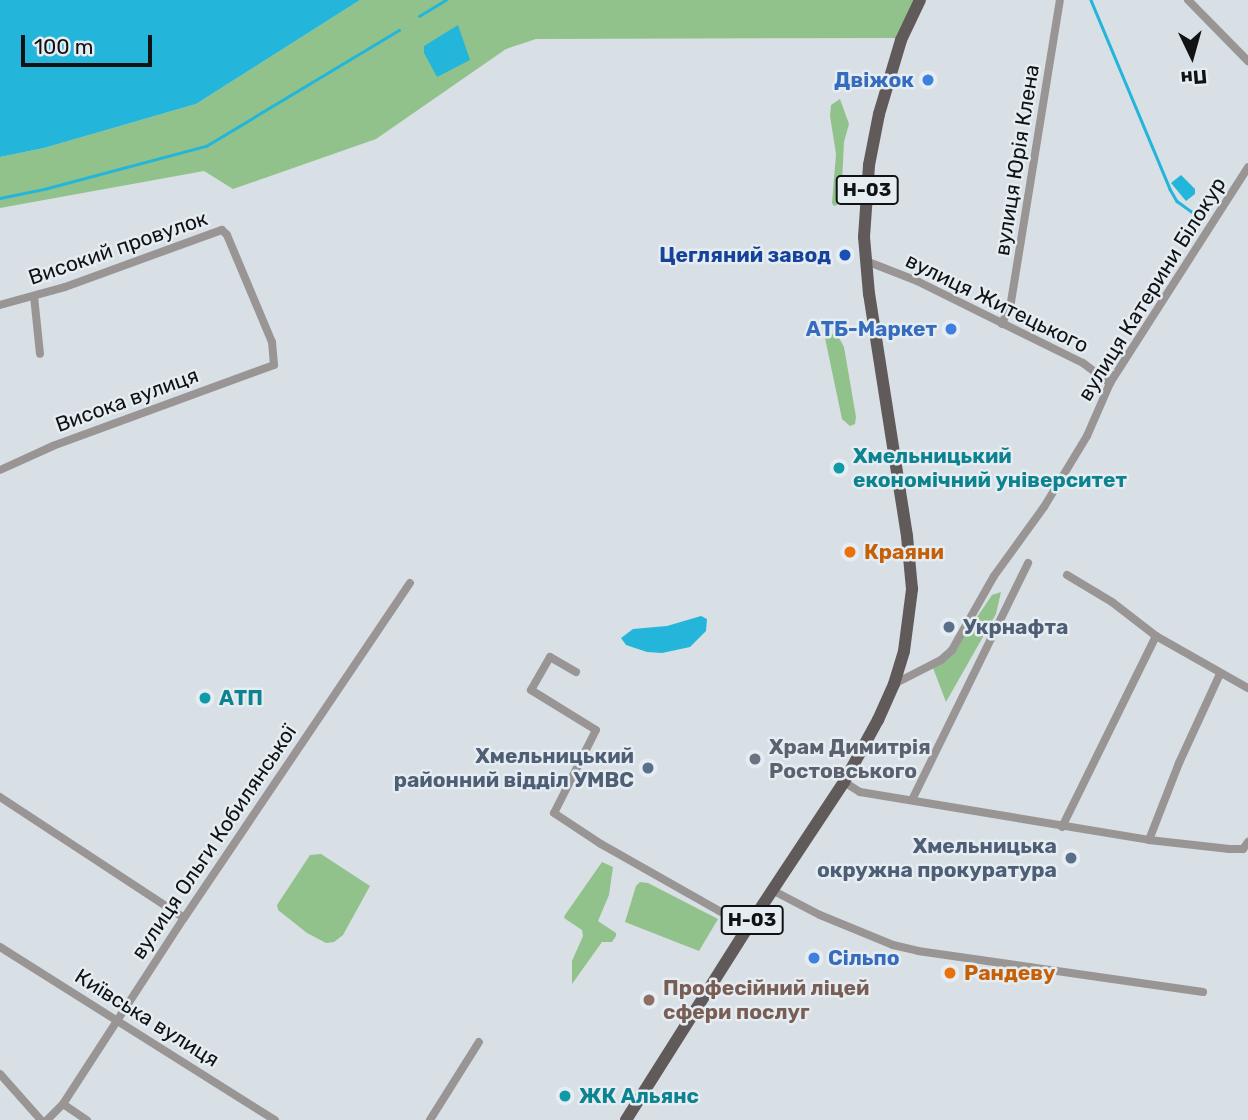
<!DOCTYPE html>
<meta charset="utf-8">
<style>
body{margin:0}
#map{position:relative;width:1248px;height:1120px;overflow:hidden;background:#d8dfe5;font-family:Rubik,sans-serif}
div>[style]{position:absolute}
.green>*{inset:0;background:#92c28c}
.water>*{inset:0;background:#23b5da}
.stream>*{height:2.5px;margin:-1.25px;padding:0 1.25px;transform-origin:1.25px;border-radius:1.25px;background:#23b5da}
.minor>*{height:8px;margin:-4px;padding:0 4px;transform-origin:4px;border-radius:4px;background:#9a9595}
.primary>*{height:12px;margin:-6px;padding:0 6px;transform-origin:6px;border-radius:6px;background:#615a5a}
.dots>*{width:19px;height:19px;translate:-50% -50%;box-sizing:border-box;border:4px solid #e5ecf2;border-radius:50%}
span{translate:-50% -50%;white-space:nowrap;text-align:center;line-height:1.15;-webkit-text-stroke:5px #e5ecf2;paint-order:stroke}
.shield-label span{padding:2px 5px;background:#e5ecf2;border:2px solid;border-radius:5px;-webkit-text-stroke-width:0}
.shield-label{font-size:19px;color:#101214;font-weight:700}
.shop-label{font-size:21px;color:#366cbe;font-weight:700}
.right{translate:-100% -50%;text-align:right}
.left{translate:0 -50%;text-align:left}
.street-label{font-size:21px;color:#101214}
.transit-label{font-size:21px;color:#164399;font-weight:700}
.culture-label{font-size:21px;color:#0d838f;font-weight:700}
.food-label{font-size:21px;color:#c56008;font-weight:700}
.service-label{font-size:21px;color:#4e5e75;font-weight:700}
.worship-label{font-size:21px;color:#5b616d;font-weight:700}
.education-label{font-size:21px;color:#785e54;font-weight:700}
.north{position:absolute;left:1157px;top:21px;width:70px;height:70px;-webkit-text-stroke:5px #e5ecf2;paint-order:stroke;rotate:175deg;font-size:19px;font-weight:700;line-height:28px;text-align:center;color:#101214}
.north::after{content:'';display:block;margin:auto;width:24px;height:32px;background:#101214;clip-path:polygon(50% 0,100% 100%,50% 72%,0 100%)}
.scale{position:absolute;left:21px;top:35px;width:131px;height:32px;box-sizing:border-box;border:4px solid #101214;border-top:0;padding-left:9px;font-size:21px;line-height:24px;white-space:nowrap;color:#101214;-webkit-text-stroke:5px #e5ecf2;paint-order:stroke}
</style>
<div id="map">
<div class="green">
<i style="clip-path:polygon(360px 0,915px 0,896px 38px,536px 39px,506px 49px,376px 139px,233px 189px,204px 171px,0 208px,0 157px,44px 148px,196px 104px)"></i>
<i style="clip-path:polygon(840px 99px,849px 124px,844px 142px,841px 203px,834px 206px,832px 203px,836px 154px,830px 116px,831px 105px)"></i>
<i style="clip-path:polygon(827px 334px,837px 334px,844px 347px,856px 417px,855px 424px,850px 426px,842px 419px,825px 338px)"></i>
<i style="clip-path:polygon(1001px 592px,996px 614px,946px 702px,933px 668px,968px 624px,973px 623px,992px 595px)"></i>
<i style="clip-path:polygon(321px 854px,370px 886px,343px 935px,334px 942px,326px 943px,307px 933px,278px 910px,277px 905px,310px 855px)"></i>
<i style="clip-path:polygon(602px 862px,613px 867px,609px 895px,598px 921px,616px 933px,616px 936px,612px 942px,602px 942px,572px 984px,572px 961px,583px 936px,582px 930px,564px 918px,565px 915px)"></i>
<i style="clip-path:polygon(640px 882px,648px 883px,718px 919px,699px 951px,625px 922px,636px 886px)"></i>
</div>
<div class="water">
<i style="clip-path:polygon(0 0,360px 0,196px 104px,44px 148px,0 157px)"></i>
<i style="clip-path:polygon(458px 25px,470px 60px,437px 77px,424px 53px,424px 46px)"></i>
<i style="clip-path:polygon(1181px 175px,1195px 189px,1195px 194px,1186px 201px,1171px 183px)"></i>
<i style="clip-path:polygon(701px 616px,707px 619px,706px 631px,690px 647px,662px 653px,647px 652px,626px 645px,621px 638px,633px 629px,667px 626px)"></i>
</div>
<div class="stream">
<i style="left:1091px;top:0;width:205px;rotate:67.3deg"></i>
<i style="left:1170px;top:189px;width:14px;rotate:60deg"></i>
<i style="left:1177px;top:201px;width:27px;rotate:36deg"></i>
<i style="left:419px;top:16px;width:31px;rotate:-31deg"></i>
<i style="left:0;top:198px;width:45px;rotate:-11.6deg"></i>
<i style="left:44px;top:189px;width:168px;rotate:-14.9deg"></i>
<i style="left:206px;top:146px;width:225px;rotate:-31deg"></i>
</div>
<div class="minor">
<i style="left:1188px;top:0;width:86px;rotate:45.5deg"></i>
<i style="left:866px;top:261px;width:55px;rotate:21.4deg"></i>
<i style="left:917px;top:281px;width:185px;rotate:26.3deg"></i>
<i style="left:1083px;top:363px;width:34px;rotate:37deg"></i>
<i style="left:34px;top:296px;width:58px;rotate:84.1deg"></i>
<i style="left:0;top:305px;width:67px;rotate:-15.5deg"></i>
<i style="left:65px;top:287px;width:167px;rotate:-20deg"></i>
<i style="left:222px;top:230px;width:7px;rotate:45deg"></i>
<i style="left:227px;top:235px;width:116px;rotate:67.2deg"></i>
<i style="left:272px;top:342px;width:23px;rotate:85deg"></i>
<i style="left:274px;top:365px;width:235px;rotate:159.9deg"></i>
<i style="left:53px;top:446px;width:58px;rotate:155.6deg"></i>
<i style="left:1002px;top:324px;width:24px;rotate:-68deg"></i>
<i style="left:1011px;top:302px;width:306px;rotate:-80.8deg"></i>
<i style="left:1067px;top:575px;width:52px;rotate:31deg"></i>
<i style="left:1112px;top:602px;width:56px;rotate:37.7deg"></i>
<i style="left:1156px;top:636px;width:106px;rotate:29.5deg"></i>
<i style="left:576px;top:672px;width:30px;rotate:-150deg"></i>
<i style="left:550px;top:657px;width:38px;rotate:120deg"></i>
<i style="left:531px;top:690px;width:76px;rotate:31.6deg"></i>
<i style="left:596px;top:730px;width:93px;rotate:116.8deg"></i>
<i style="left:554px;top:813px;width:56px;rotate:33.4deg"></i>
<i style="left:601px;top:844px;width:169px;rotate:29.5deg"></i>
<i style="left:894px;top:684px;width:53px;rotate:-27.1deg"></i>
<i style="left:941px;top:660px;width:15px;rotate:-42deg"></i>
<i style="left:952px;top:650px;width:85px;rotate:-60.4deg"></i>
<i style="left:994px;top:576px;width:85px;rotate:-54.1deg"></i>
<i style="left:1044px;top:507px;width:83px;rotate:-58.8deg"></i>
<i style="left:1087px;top:436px;width:58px;rotate:-66.5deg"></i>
<i style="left:1110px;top:383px;width:256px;rotate:-57.4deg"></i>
<i style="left:844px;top:782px;width:19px;rotate:32deg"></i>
<i style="left:860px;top:792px;width:293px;rotate:9.4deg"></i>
<i style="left:1149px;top:840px;width:81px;rotate:6.4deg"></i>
<i style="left:1229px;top:849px;width:14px"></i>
<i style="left:1243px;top:849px;width:9px;rotate:-54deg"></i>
<i style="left:0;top:797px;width:220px;rotate:33.3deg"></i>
<i style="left:912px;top:800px;width:264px;rotate:-63.9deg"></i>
<i style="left:1062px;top:827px;width:213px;rotate:-63.8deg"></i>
<i style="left:1149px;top:840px;width:83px;rotate:-68.7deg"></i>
<i style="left:1179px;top:763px;width:98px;rotate:-65.3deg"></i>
<i style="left:772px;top:890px;width:54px;rotate:27.5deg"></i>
<i style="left:820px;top:915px;width:79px;rotate:22.3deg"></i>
<i style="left:893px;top:945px;width:26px;rotate:13deg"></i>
<i style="left:918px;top:951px;width:288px;rotate:8.2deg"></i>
<i style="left:0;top:947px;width:325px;rotate:32.2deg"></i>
<i style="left:0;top:1074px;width:62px;rotate:48.3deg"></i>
<i style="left:63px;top:1104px;width:29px;rotate:34deg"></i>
<i style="left:47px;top:1120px;width:23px;rotate:-45deg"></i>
<i style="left:63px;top:1104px;width:222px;rotate:-57deg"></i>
<i style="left:184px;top:918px;width:404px;rotate:-56deg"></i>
<i style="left:430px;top:1120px;width:92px;rotate:-57.9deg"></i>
</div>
<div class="primary">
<i style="left:626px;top:1120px;width:228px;rotate:-57.7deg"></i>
<i style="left:748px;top:927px;width:174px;rotate:-56.5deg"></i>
<i style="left:844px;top:782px;width:71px;rotate:-61.3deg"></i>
<i style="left:878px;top:720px;width:39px;rotate:-66deg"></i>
<i style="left:894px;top:684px;width:34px;rotate:-73deg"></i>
<i style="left:904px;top:651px;width:63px;rotate:-82.6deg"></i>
<i style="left:912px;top:589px;width:53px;rotate:-95.4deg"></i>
<i style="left:907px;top:536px;width:245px;rotate:-98.9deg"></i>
<i style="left:869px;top:294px;width:57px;rotate:-95deg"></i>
<i style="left:864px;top:237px;width:72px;rotate:-86deg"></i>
<i style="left:869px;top:165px;width:52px;rotate:-78.9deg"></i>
<i style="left:879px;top:114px;width:77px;rotate:-73.4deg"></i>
<i style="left:901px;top:40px;width:44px;rotate:-64.6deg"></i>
</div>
<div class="dots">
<i style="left:928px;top:80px;background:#3f7fe0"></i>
<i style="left:845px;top:255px;background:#1a4fb4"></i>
<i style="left:951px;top:329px;background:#3f7fe0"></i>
<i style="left:839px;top:468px;background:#0f9aa8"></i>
<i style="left:850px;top:552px;background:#e8710a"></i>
<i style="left:949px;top:627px;background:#5c6f8a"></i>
<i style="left:205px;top:698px;background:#0f9aa8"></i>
<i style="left:755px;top:759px;background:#6b7280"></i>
<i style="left:648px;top:768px;background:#5c6f8a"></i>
<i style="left:1071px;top:858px;background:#5c6f8a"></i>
<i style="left:814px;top:958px;background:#3f7fe0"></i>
<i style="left:950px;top:973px;background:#e8710a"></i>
<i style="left:649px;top:1000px;background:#8d6e63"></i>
<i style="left:565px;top:1096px;background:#0f9aa8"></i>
</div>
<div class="shield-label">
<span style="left:867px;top:190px">Н-03</span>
<span style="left:752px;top:920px">Н-03</span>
</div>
<div class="shop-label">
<span class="right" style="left:914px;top:80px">Двіжок</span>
<span class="right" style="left:937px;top:329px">АТБ-Маркет</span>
<span class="left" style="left:828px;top:958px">Сільпо</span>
</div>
<div class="street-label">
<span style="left:1017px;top:160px;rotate:-81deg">вулиця Юрія Клена</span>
<span style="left:118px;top:248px;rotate:-19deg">Високий провулок</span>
<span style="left:1152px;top:289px;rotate:-58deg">вулиця Катерини Білокур</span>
<span style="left:997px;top:303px;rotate:26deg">вулиця Житецького</span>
<span style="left:127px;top:400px;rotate:-20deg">Висока вулиця</span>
<span style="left:214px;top:842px;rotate:-56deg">вулиця Ольги Кобилянської</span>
<span style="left:147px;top:1018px;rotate:32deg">Київська вулиця</span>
</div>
<div class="transit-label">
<span class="right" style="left:831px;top:255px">Цегляний завод</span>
</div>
<div class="culture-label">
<span class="left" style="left:853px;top:468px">Хмельницький<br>економічний університет</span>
<span class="left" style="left:219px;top:698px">АТП</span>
<span class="left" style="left:579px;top:1096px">ЖК Альянс</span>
</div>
<div class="food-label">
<span class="left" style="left:864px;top:552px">Краяни</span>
<span class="left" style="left:964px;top:973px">Рандеву</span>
</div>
<div class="service-label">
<span class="left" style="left:963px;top:627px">Укрнафта</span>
<span class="right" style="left:634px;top:768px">Хмельницький<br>районний відділ УМВС</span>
<span class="right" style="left:1057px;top:858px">Хмельницька<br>окружна прокуратура</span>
</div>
<div class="worship-label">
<span class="left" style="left:769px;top:759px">Храм Димитрія<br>Ростовського</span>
</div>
<div class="education-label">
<span class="left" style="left:663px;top:1000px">Професійний ліцей<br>сфери послуг</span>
</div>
<div class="north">Пн</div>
<div class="scale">100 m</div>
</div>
